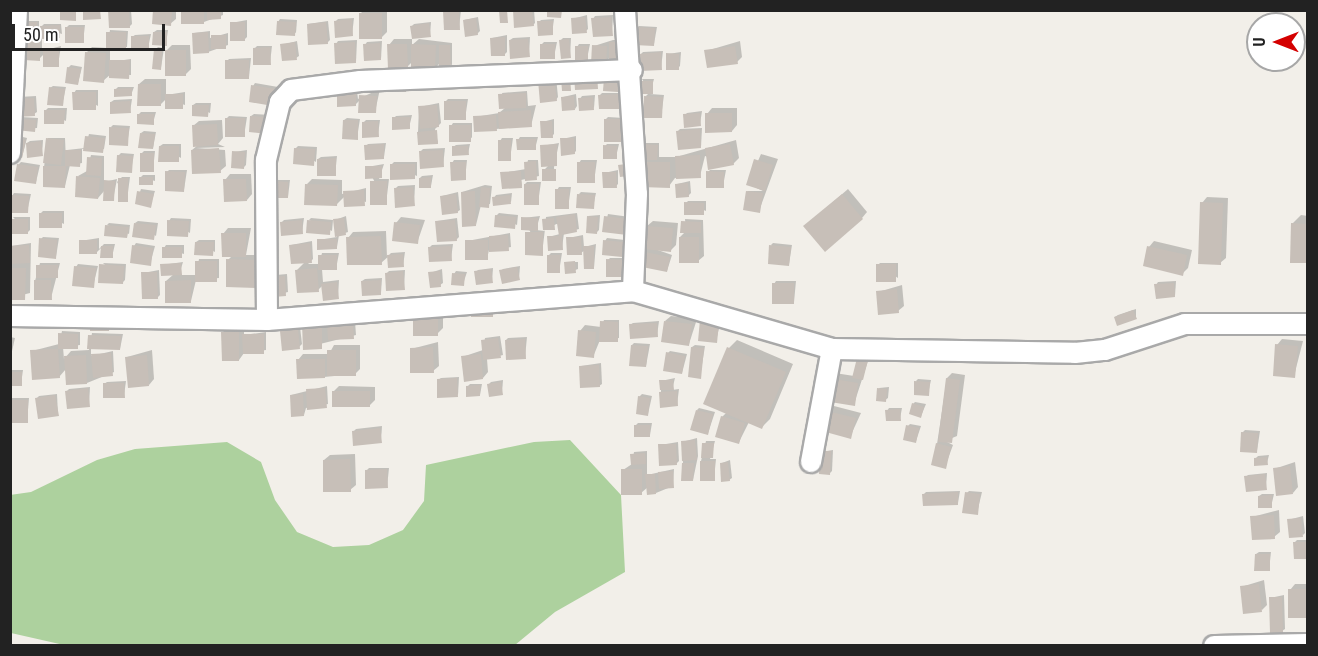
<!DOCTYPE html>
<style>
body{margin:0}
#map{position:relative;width:1318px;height:656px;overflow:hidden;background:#f2efe9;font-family:"Roboto Condensed",sans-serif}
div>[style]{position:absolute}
.forest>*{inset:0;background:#add19e}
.shadow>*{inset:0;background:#0003}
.building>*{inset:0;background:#c7bfb8}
.roads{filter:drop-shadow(2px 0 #a9a9a9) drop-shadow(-2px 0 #a9a9a9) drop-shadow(0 2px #a9a9a9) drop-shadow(0 -2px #a9a9a9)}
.minor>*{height:20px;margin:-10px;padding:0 10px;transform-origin:10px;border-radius:10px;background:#fff}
span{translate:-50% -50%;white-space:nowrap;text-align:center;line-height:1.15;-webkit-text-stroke:5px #fff;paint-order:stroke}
.frame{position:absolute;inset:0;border:12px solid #222;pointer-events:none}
.north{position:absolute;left:1246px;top:12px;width:60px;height:60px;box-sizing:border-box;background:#fff;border:2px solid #a7a7a7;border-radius:50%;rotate:270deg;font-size:16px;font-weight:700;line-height:24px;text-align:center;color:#222}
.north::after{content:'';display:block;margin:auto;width:21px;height:27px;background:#d40000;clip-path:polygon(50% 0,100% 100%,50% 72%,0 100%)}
.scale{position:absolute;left:12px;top:24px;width:153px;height:27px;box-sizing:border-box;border:3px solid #222;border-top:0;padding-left:8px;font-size:18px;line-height:21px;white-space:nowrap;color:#222;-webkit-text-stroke:4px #fff;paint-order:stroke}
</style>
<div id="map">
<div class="forest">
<i style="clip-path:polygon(570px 440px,621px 495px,625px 572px,555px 612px,515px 645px,64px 645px,11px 633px,10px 495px,31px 492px,97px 460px,135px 449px,227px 442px,261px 462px,275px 500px,297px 532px,333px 547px,369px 545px,403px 530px,424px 501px,426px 465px,534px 442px)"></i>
</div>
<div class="shadow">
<i style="clip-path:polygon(110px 10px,131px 10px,132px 24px,129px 27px)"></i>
<i style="clip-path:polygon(155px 10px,176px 10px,176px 19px,170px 24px)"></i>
<i style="clip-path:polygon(182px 10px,223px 10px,223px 15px,204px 22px)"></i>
<i style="clip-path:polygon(364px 10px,387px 10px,387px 32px,381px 38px,360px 14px)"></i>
<i style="clip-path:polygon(445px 10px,461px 10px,459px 28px,445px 11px)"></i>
<i style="clip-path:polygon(514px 10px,534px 10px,535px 23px,533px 25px)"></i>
<i style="clip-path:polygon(587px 15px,588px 29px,586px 31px,572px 19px)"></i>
<i style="clip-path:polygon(613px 15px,612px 34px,593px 19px,595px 16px)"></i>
<i style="clip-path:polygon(478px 17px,480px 31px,477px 34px,464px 20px)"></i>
<i style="clip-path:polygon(354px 18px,352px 35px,335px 22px,338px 19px)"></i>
<i style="clip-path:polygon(280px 19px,297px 20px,296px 33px,278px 22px)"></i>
<i style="clip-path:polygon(554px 19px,552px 34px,539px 22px,541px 20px)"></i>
<i style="clip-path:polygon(247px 20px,247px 37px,245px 39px,231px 23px)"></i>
<i style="clip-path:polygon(24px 21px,39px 21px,39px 31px,36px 33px)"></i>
<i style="clip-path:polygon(328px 21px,330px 40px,327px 43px,308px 24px)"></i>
<i style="clip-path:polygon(431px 22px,430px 36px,412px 26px,414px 24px)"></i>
<i style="clip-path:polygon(44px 24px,61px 24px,62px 34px,41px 27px)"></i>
<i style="clip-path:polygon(85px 25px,83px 42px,66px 28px,69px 25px)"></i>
<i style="clip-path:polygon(639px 26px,657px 27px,654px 44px,637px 28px)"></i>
<i style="clip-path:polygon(110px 30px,128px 31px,127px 47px,110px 49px,110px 62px,131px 59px,131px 75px,111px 74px,103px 81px,87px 52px,92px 47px,107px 48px)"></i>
<i style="clip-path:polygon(157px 30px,168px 30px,166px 44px,154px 32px)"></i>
<i style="clip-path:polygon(210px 31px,210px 38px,228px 33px,228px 45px,208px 52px,194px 33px)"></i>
<i style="clip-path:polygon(151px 34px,148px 48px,132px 37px,135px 35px)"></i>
<i style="clip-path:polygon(507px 35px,507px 52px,505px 54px,492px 38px)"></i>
<i style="clip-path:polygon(530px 37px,529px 56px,510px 40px,513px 38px)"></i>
<i style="clip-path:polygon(42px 38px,42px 51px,61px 46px,58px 65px,44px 54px,39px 59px,26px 40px)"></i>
<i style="clip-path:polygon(563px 38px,571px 38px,570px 57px,561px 40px)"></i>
<i style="clip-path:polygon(394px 39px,412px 39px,412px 45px,419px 39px,452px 43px,452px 65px,441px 62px,435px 68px,412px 62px,407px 67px,389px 45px)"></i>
<i style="clip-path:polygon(357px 40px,356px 62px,336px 44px,338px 41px)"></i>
<i style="clip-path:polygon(613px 40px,624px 40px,605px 63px,594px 46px)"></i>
<i style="clip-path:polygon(297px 41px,299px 56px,296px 58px,282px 45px)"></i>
<i style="clip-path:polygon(382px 41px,381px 59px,365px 45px,367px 42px)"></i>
<i style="clip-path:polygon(740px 41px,742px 57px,737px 62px,706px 51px)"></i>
<i style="clip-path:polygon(544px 42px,557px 42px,554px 57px,541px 45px)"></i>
<i style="clip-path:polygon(579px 44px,590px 44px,587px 59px,577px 47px)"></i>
<i style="clip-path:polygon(172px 45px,190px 45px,191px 69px,186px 74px,166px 51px)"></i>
<i style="clip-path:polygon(257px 46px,272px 46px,270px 63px,254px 49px)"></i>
<i style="clip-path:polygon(158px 47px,164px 48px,161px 68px,155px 50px)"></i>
<i style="clip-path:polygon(663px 51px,661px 68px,641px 54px,643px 52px)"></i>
<i style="clip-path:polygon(681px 52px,680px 66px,678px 68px,668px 54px)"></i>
<i style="clip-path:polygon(251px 58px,249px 77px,227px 61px,229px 59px)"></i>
<i style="clip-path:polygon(71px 65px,82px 67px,78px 83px,68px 68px)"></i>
<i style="clip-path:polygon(556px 77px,558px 97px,556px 100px,542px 78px)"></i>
<i style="clip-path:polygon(145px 79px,166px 79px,166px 95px,185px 92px,185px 105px,166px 99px,160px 105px,139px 84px)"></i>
<i style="clip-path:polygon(642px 79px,654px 79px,650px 94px,664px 95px,661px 117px,646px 96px,650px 92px)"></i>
<i style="clip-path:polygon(255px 83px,278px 87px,275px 102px,253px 86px)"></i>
<i style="clip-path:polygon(53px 86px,66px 87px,62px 105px,50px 88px)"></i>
<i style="clip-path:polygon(134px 87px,131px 95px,116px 89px,118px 87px)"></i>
<i style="clip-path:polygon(380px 89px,375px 112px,360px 100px,356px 104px,338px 94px,357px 91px,358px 99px)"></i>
<i style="clip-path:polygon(76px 90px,98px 90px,98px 106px,74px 93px)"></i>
<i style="clip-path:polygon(527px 91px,528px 106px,536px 105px,531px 126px,496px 129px,475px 117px,499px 113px,505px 108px,502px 93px)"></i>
<i style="clip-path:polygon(602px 93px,624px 93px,624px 105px,600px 95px)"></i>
<i style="clip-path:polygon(576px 94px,577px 106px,575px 109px,563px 97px)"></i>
<i style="clip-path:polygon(595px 95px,594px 108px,580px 99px,582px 96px)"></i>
<i style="clip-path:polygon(36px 96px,37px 112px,34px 114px,19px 97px)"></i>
<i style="clip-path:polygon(132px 99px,130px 112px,111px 102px,114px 100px)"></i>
<i style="clip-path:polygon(448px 99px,468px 99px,465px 119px,446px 101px)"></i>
<i style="clip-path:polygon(196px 103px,211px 103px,210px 113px,193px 105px)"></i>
<i style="clip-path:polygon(439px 103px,441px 123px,435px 129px,438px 143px,418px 132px,419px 107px)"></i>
<i style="clip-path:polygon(48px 108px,67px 108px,66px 121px,45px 111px)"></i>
<i style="clip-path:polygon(712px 108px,737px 108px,737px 125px,732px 131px,707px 114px)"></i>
<i style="clip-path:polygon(702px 111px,700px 124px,685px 115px,687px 113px)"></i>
<i style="clip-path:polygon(156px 112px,153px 123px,139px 114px,141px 112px)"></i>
<i style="clip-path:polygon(254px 114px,271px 115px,270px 130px,251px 116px)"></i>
<i style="clip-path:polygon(412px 115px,409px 128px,394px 118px,396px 116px)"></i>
<i style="clip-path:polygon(229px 116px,247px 117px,244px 136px,227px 118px)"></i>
<i style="clip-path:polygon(21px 117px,38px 118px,37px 128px,17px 129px)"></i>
<i style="clip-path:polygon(608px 117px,624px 118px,621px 140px,605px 120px)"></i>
<i style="clip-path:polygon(347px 118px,360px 119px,357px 138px,344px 120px)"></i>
<i style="clip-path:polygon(554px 119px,554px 134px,552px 136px,542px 122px)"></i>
<i style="clip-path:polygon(222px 120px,223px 138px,218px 144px,225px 147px,196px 148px,225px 150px,226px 166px,220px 171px,192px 150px,198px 145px,193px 126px,199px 121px)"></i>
<i style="clip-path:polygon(366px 120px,380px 120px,378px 135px,363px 123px)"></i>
<i style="clip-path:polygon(453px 123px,472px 123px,472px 138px,451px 126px)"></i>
<i style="clip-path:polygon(113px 125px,130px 126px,127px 144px,111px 127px)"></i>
<i style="clip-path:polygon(702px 128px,701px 147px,677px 132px,680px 129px)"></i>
<i style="clip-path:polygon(144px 131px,156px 132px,153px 148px,141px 133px)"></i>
<i style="clip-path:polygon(89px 134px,106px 136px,104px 149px,82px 149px,82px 163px,70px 165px,65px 186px,44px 167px,48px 138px,65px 138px,66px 161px,67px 150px,85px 148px)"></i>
<i style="clip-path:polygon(19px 136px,27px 138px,22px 157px)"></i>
<i style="clip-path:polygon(576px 136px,576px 151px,574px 153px,562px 139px)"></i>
<i style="clip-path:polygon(538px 137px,535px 149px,518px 140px,520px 137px)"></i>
<i style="clip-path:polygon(502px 138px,513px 138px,510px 159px,500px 141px)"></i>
<i style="clip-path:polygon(43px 140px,42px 155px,27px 143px,30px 141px)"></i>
<i style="clip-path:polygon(736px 140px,739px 158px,733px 164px,705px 156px,700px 176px,675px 178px,669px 186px,642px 163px,644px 143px,659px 143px,659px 157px,676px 157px)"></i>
<i style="clip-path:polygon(386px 143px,384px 157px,366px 146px,368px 144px)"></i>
<i style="clip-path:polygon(559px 143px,554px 167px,555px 180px,544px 170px,549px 165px,542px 146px)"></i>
<i style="clip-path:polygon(163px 144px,181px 144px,181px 158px,160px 146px)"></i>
<i style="clip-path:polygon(470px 144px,468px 154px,453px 147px,456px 145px)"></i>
<i style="clip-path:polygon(619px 144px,616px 157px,605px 146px,607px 144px)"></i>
<i style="clip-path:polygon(298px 146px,317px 147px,316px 162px,295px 149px)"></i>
<i style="clip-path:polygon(445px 148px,443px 166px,420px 152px,423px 149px)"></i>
<i style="clip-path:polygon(247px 150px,246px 165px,244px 167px,234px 152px)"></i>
<i style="clip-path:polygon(144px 151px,155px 151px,153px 170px,142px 153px)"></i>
<i style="clip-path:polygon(121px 153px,134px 154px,131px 171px,118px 156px)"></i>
<i style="clip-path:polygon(761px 154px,778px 159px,759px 211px,747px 191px,763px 191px,748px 184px)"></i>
<i style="clip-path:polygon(91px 155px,104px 156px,104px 182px,117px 179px,113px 200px,105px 190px,98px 198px,78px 176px,87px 171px)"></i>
<i style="clip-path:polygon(337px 156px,335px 175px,318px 159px,321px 157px)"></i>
<i style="clip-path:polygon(454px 160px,467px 160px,465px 179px,452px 163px)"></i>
<i style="clip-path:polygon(528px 160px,538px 160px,539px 176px,521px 180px,522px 186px,502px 173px,526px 169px)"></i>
<i style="clip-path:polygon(581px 160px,597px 160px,594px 182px,579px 163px)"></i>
<i style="clip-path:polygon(21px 162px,40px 165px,36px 182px,18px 165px)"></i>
<i style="clip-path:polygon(394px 162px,417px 162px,417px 176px,391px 165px)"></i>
<i style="clip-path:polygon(384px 164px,379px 179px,389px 179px,386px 204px,367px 167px)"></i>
<i style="clip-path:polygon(169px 170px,187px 170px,184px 190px,167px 172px)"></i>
<i style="clip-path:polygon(618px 170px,618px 184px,616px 186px,604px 173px)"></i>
<i style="clip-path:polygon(710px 170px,726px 170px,723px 186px,708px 172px)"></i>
<i style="clip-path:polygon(230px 174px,251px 174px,252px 194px,247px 200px,225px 180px)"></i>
<i style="clip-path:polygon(143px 175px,155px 175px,155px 181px,141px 177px)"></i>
<i style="clip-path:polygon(433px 175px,431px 186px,420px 178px,422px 176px)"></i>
<i style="clip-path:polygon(122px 177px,130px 177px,127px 200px,117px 182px)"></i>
<i style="clip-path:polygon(312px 179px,342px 180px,342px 194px,366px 188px,366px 202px,345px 196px,336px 205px,307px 184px)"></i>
<i style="clip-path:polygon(276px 180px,290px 180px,288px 197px,274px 182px)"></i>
<i style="clip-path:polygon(690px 181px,691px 193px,688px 196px,677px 184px)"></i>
<i style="clip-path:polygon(527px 182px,541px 182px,538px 203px,525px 184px)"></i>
<i style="clip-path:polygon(415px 185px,414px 205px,395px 189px,398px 186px)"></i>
<i style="clip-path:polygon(485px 185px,492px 186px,490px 204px,481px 205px,476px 225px,462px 192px)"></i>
<i style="clip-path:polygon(559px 187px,571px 187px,568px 208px,557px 190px)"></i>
<i style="clip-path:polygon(141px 189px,155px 191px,150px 206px,136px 203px)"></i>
<i style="clip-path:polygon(848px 189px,867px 212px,862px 218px,811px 221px)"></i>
<i style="clip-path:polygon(458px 192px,460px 210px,457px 212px,442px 196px)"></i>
<i style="clip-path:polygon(581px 192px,596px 193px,593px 207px,579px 194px)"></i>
<i style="clip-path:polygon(14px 193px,31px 194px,27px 212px,12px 196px)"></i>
<i style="clip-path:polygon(512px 193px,511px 202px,494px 198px,496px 195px)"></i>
<i style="clip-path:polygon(1207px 197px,1228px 198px,1226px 258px,1220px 263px,1202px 203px)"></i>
<i style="clip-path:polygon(688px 201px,706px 201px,706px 211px,686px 203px)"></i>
<i style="clip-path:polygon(43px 211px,64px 211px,64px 224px,41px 213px)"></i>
<i style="clip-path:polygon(499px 213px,518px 215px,517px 225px,496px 216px)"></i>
<i style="clip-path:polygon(577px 213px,579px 229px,564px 233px,562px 248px,548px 237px,560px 234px,559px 223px,545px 229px,542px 254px,523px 218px,540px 216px,536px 230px,545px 231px,546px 217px)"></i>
<i style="clip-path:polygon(608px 214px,630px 217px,604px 231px)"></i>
<i style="clip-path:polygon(600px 215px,599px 230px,597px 232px,588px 216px)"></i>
<i style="clip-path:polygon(1301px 215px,1308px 216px,1308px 262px,1292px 224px)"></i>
<i style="clip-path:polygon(271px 216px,277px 216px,275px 232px)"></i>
<i style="clip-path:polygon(346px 216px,348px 232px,339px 235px,337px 247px,318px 240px,337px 237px,335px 220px)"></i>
<i style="clip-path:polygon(13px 217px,30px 217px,30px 230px,27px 233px)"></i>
<i style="clip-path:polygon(401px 217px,425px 220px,417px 243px,396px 223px)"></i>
<i style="clip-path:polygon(171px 218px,191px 219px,190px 233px,169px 221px)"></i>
<i style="clip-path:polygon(304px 218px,302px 233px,282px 222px,284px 220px)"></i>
<i style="clip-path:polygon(311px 218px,333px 220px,332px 231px,309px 220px)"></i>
<i style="clip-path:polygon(457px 218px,459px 237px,456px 240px,437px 221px)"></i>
<i style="clip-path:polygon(685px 219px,703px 220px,704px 256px,698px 261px,680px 237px,686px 231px)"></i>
<i style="clip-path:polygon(138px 221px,158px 223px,156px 236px,135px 223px)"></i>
<i style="clip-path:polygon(653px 221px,678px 223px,676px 245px,671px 250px,655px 249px,672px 255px,667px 271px,646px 252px,647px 226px)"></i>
<i style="clip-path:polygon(109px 223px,130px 225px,129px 234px,107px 225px)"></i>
<i style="clip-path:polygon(228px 228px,251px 228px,246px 255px,262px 255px,261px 281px,256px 286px,228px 260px,232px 256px,223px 234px)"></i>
<i style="clip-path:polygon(386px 231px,387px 257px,391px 253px,405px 252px,403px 266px,389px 256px,381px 263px,348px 238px,353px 232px)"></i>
<i style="clip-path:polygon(510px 233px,511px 247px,489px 250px,487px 259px,467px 241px)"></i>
<i style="clip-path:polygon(583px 235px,584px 247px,596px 244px,594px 268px,585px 250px,581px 253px,568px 238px)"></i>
<i style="clip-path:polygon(43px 237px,59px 238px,56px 257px,41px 239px)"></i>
<i style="clip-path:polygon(99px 238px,99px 249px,104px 244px,115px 244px,112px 257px,102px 247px,97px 252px,80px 241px)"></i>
<i style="clip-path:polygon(607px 238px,625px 240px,621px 255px,605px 241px)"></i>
<i style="clip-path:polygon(199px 240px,215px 240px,215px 252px,196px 242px)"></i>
<i style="clip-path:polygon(312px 241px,313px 259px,308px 264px,319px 264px,322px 253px,339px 253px,336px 269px,322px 269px,323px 282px,339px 280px,338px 298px,323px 285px,318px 290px,297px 270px,305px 262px,291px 245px)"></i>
<i style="clip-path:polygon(1154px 241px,1192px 250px,1188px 268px,1182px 274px,1149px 247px)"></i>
<i style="clip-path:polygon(31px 243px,30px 293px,10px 298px,11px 246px)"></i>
<i style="clip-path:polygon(136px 243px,155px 246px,150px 264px,134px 246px)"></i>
<i style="clip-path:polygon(773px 243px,792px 245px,789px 264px,771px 245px)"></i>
<i style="clip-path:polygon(453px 244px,451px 259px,430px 247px,432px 245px)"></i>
<i style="clip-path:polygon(166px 245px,184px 245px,184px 254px,164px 248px)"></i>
<i style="clip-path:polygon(551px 253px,562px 253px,559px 272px,548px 256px)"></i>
<i style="clip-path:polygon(610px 258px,628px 258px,628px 273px,608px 260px)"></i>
<i style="clip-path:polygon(199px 259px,219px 259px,219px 278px,196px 280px,191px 301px,166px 281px,174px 274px,162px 265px,183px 262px,179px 275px,196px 275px)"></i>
<i style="clip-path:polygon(566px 262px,578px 262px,578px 269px,567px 273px)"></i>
<i style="clip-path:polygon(40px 263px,60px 263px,51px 298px,35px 281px)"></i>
<i style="clip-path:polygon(103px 263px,126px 264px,125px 280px,123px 282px)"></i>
<i style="clip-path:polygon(880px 263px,898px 263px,898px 278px,878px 265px)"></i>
<i style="clip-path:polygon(78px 264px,98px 266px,93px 286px,76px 267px)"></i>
<i style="clip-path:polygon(520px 266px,519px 279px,501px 271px,503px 269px)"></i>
<i style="clip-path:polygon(493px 268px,492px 282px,476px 272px,478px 270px)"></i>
<i style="clip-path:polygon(442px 269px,443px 283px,440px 285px,430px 273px)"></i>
<i style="clip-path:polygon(159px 270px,160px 295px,157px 298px,143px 273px)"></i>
<i style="clip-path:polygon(405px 270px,404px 289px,386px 274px,389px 271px)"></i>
<i style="clip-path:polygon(456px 271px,467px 272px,463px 284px,454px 274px)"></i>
<i style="clip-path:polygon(287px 274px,288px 292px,275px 295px,276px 275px)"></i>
<i style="clip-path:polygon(382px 278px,381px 293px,362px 281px,365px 279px)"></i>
<i style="clip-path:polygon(776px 281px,796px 281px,794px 302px,774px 284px)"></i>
<i style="clip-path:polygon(1176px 281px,1175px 296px,1156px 285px,1158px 282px)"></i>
<i style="clip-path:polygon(902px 285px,904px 306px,898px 311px,878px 292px)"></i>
<i style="clip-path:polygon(421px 307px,443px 307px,443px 328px,437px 334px)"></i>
<i style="clip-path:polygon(1136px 309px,1136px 318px,1115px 317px,1118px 315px)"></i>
<i style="clip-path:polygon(671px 316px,697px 319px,689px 344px,665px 321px)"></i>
<i style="clip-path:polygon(327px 317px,327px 327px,355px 321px,356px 335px,304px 348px)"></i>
<i style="clip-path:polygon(604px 320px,619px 320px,619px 338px,600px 340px,593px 357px,580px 331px,585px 325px,601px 327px)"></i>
<i style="clip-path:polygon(701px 320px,721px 320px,716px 341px)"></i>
<i style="clip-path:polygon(659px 321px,657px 336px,630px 325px,633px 323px)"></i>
<i style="clip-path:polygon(228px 327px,244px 327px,244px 335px,266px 332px,266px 350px,244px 353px,239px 360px,223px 332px)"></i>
<i style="clip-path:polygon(300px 327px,302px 344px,299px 347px,281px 332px)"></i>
<i style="clip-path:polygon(62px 331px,80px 332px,80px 345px,63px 347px,64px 359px,71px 351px,89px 350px,92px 333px,123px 334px,120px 349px,91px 348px,91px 356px,113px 351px,114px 372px,87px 383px,66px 369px,59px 377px,32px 351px,59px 344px)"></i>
<i style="clip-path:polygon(500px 336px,503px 355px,487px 359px,488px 372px,483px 378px,462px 357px,483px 350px,485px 338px)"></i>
<i style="clip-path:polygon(10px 337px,15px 338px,10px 360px)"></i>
<i style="clip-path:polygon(527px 337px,525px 357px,506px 340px,508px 338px)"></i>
<i style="clip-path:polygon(1282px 339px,1303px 341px,1294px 376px,1277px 345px)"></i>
<i style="clip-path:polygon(737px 340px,793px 364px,770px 419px,762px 427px,749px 422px,739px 442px,722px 417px,727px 412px,729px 348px)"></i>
<i style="clip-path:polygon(438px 342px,439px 366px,433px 371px,411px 349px)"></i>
<i style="clip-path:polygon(634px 343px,650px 344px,646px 366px,632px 345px)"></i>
<i style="clip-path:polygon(334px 345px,360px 345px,360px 369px,355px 374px,324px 377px,298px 360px,303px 354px,329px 354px)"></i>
<i style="clip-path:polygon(695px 345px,705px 346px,700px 377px,692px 347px)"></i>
<i style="clip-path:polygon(152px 350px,154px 379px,149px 385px,127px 357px)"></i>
<i style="clip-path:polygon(670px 351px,687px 354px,682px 373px,668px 353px)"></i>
<i style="clip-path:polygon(869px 358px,854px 404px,826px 400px,835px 373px,854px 376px,858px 359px)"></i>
<i style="clip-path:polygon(601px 363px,602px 384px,599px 386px,581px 366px)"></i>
<i style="clip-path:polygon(10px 370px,23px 370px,21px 384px,10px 384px)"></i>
<i style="clip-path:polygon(952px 373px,965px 375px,957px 436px,945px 441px,953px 445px,945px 467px,937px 444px,947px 378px)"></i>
<i style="clip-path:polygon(459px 377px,458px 395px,438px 380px,441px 378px)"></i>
<i style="clip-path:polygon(675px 378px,672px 390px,679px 389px,677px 405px,661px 393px,661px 381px)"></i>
<i style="clip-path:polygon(918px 379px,931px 380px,928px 394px,916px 381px)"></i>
<i style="clip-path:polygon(503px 380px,502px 393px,489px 384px,491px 382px)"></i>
<i style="clip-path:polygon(126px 381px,124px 396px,104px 384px,107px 382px)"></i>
<i style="clip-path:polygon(482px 384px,480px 395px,467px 387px,470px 384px)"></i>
<i style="clip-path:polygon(327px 386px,328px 404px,306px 408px,304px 415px,291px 395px)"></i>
<i style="clip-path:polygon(339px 386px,375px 387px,375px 400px,369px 406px,333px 392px)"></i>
<i style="clip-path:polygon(90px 387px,89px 406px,67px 391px,69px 389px)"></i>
<i style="clip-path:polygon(889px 387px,888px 398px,885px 400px,879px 388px)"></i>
<i style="clip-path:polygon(57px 394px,58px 415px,36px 399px,39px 396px)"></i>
<i style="clip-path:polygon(642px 394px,652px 396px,648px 414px,639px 397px)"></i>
<i style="clip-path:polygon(12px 398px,29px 398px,27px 422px,10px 422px)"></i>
<i style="clip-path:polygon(915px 402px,926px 404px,921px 416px,913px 404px)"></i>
<i style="clip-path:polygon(834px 406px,861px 413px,850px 437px,828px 412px)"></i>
<i style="clip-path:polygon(699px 408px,715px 412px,708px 433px,697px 410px)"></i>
<i style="clip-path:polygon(902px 408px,900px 419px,887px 411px,889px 408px)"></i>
<i style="clip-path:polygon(652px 423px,650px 435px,636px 425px,638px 423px)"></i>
<i style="clip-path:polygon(910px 424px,921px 426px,916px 441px,908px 426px)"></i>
<i style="clip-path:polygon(382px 426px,381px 441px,353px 432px,356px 429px)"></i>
<i style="clip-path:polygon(1245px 430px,1260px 431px,1257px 451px,1242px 433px)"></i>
<i style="clip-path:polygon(697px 438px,698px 456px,693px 480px,683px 463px,682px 442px)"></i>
<i style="clip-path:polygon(706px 441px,715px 441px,710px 459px,716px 459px,714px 479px,701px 461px)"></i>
<i style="clip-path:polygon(678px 442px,679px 461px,676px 464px,660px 445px)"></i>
<i style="clip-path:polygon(833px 450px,832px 471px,829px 474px,821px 452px)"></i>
<i style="clip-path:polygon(647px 451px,647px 475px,674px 469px,673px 486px,656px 493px,648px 487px,641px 493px,623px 470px,632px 464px,634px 452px)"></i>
<i style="clip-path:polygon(355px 454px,356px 485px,350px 490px,324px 460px,330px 455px)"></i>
<i style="clip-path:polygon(1269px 455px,1267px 463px,1255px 459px,1258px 456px)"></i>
<i style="clip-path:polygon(730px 460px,732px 478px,729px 480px,722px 463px)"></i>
<i style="clip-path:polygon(1295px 462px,1298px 487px,1293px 493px,1274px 469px)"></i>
<i style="clip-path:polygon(389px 468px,387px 487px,366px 471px,369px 468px)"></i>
<i style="clip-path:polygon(1267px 473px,1266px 488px,1246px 477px,1248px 475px)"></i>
<i style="clip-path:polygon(960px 491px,958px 503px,924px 494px,926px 492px)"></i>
<i style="clip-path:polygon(969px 491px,982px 492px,977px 513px,967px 493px)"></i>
<i style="clip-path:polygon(1274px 494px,1271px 507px,1259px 496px,1262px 494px)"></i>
<i style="clip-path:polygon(1279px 510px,1280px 532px,1274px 537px,1252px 517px)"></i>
<i style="clip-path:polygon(1303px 516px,1305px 533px,1303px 535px,1288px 520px)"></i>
<i style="clip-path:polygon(1297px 540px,1308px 540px,1308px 557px,1295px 542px)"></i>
<i style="clip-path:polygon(1259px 552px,1271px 552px,1269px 570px,1256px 554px)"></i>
<i style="clip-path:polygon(1264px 580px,1267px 605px,1262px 610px,1241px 587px)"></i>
<i style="clip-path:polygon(1295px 584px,1308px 584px,1308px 616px,1290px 590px)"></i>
<i style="clip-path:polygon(1284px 595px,1285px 629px,1282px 631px,1270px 598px)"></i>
</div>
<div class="building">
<i style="clip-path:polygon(60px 10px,76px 10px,76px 21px,60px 20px)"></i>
<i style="clip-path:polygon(83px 10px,100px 10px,101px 19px,83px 20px)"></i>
<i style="clip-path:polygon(108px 10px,129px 10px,130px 28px,109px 28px)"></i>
<i style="clip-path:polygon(153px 10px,172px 10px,171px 26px,152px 24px)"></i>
<i style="clip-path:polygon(181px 10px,204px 10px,204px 24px,181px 24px)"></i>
<i style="clip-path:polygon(207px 10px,221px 10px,221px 19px,207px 20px)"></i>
<i style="clip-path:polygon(459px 10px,460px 30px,444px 30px,443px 11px)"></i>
<i style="clip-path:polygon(499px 10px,507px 10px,508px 23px,500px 23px)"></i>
<i style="clip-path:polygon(513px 10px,532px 10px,534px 26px,514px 28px)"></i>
<i style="clip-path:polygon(547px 10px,562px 10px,561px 18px,547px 17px)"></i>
<i style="clip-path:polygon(359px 13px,382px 13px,382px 39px,359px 39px)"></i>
<i style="clip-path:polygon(585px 17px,587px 33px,572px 34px,571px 18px)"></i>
<i style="clip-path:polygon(611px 17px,613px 36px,593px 37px,591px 18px)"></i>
<i style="clip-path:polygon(476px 18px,478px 35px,465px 37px,463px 20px)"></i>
<i style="clip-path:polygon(352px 19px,353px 36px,335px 38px,334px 21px)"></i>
<i style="clip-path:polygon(277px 21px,296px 22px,295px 36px,276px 35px)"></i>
<i style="clip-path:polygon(537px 21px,553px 21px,553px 35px,538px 36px)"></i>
<i style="clip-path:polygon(20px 22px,37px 22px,37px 34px,20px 34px)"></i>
<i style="clip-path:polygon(230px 22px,245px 22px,245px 41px,230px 41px)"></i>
<i style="clip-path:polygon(326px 22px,328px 44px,308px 45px,307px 24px)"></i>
<i style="clip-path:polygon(429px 23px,431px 37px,412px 39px,410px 26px)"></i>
<i style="clip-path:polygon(60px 25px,60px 38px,41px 39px,40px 26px)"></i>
<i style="clip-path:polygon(65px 27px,84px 27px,84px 43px,65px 43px)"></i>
<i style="clip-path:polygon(635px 27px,655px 28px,654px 46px,634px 45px)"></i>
<i style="clip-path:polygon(106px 32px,126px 32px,126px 51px,106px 50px)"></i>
<i style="clip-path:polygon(153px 32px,167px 32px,167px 46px,152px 45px)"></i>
<i style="clip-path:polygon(208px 32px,209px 53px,193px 54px,192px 33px)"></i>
<i style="clip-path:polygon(211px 35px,226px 35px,226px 49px,211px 49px)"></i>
<i style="clip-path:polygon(131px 36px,149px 36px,149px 50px,131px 50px)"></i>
<i style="clip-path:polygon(505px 37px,505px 56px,491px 56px,490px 38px)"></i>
<i style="clip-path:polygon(528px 39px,530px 57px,510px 59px,509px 40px)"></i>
<i style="clip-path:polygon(569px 39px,571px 58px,561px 59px,559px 40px)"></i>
<i style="clip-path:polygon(24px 40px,40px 40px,40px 61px,24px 60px)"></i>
<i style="clip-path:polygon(295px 42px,297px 60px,282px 61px,280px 44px)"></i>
<i style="clip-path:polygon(355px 42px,356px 63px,335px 64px,334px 43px)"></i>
<i style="clip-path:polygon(609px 42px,622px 42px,622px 65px,609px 65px)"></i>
<i style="clip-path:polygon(380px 43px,381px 60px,364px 61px,363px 44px)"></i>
<i style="clip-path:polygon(387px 44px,407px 44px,408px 69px,388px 69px)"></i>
<i style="clip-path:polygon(411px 44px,436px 45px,435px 69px,411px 68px)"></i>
<i style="clip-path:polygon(540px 44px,555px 44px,555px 59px,540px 59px)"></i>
<i style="clip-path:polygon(439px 45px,450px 45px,451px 69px,439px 69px)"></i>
<i style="clip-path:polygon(592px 45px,607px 46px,606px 65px,591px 64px)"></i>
<i style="clip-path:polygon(575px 46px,588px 46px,588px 60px,575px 60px)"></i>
<i style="clip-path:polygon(735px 46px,738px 64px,707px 68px,704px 50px)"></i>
<i style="clip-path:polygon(270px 47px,271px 65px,253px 65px,253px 48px)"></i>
<i style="clip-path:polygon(43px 48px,59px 48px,59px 67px,43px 67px)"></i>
<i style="clip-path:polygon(154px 49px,162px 50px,161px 70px,152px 69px)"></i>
<i style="clip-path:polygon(165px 50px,186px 50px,186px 76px,165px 76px)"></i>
<i style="clip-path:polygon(85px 52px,106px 53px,104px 83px,83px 81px)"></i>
<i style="clip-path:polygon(661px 52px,662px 70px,640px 71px,639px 54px)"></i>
<i style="clip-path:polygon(666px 53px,679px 54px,679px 70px,666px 70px)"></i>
<i style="clip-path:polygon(109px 60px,130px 60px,129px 79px,109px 78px)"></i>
<i style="clip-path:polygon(225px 60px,249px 60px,249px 79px,225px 79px)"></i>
<i style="clip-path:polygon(67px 67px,81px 69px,78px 85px,65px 83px)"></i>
<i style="clip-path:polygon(597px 73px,598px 89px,575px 90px,574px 74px)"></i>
<i style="clip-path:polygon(570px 76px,571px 91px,562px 91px,561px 77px)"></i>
<i style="clip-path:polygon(604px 77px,619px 79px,618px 92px,603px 91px)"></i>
<i style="clip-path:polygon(554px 79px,557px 101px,540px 103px,538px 80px)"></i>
<i style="clip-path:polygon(638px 81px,653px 81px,653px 94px,638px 94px)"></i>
<i style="clip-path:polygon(378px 83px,378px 93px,359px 93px,359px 84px)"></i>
<i style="clip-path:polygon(388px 83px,406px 84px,406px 92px,388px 91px)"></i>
<i style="clip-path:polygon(138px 84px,161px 84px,161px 106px,137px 106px)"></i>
<i style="clip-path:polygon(251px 85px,276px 89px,273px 106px,249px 102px)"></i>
<i style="clip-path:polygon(49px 87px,65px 89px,63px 106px,47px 105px)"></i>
<i style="clip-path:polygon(132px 88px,132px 96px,114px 97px,114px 89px)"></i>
<i style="clip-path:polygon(72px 92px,96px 92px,96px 110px,73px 110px)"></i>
<i style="clip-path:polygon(356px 92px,356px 106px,337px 107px,337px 93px)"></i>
<i style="clip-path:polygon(526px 93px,526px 108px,499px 109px,498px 94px)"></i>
<i style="clip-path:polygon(165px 94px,183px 94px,183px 109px,165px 109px)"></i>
<i style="clip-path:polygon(622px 94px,622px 109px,599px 109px,598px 95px)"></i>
<i style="clip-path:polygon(359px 95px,377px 96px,376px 113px,358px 113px)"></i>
<i style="clip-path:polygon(574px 96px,575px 110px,562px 111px,561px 97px)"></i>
<i style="clip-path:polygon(644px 96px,663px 97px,662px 118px,643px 118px)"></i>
<i style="clip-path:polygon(593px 97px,594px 110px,579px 111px,578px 98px)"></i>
<i style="clip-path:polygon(34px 98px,35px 116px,15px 117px,15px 99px)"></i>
<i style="clip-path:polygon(130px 101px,131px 113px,110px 114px,110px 102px)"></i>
<i style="clip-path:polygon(444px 101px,466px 101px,466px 120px,444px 120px)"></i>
<i style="clip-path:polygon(192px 105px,209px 105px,208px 117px,192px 116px)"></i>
<i style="clip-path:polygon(437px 105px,439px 127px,420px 129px,418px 106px)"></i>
<i style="clip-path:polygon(44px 110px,65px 110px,64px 124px,44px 124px)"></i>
<i style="clip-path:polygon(531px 110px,532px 127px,499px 129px,498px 112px)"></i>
<i style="clip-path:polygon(700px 113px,701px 126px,684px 128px,683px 114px)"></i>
<i style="clip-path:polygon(705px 113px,732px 113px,732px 132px,705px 133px)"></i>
<i style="clip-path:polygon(137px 114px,154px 114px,154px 125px,137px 124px)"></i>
<i style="clip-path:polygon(496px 115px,497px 131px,474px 132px,473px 116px)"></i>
<i style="clip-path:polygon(250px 116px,269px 117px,268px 134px,249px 132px)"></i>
<i style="clip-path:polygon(392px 117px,410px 117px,410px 129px,392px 130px)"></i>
<i style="clip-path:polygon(225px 118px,245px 118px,245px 137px,225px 137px)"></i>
<i style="clip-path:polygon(17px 119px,36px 120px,35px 132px,16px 130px)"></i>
<i style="clip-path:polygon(604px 119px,622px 119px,621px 142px,604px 142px)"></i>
<i style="clip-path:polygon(343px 120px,358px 120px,358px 140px,342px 139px)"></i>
<i style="clip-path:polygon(378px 121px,379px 137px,362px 138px,362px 122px)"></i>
<i style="clip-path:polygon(540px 121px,552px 121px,553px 138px,541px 138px)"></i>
<i style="clip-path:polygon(217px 124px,218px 145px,193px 147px,192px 125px)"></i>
<i style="clip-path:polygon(449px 125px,471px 125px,471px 142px,449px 142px)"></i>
<i style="clip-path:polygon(109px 127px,129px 128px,128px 146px,109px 145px)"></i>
<i style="clip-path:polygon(700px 129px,701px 148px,678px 150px,676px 131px)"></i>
<i style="clip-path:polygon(437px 130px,438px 144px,418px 145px,417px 132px)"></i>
<i style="clip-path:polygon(140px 133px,155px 134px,153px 149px,138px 148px)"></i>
<i style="clip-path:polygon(85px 136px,105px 138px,103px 153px,83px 151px)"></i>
<i style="clip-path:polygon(15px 138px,26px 140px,22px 158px,12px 156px)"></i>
<i style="clip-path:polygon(46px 138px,64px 140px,61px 165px,43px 163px)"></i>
<i style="clip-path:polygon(560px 138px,574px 138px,575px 154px,561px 156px)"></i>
<i style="clip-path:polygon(516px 139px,536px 139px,536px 150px,517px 150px)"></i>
<i style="clip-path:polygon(498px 140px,511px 140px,511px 161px,498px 161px)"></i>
<i style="clip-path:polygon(41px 141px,43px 156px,27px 158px,26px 143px)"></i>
<i style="clip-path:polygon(384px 144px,384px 159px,365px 160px,364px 145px)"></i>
<i style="clip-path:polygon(557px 144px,557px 166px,541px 167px,540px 145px)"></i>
<i style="clip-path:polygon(640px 144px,658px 145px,657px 160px,640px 160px)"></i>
<i style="clip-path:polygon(730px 144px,734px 165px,708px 170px,705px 148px)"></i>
<i style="clip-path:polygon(603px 145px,617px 146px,617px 159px,603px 159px)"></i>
<i style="clip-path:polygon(159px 146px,179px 146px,179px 162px,158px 162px)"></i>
<i style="clip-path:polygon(452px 146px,468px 146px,469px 155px,452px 156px)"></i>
<i style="clip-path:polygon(219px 148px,221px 173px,192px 174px,191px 150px)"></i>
<i style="clip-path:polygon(294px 148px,315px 149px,314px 166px,293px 164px)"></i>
<i style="clip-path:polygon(65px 150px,81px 150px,80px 167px,65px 166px)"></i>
<i style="clip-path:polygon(443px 150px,444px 167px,420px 169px,419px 151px)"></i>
<i style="clip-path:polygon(232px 151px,245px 152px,244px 169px,231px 168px)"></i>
<i style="clip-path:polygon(140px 153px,154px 153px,154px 172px,140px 172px)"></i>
<i style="clip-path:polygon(117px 155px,133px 156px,132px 173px,116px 172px)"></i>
<i style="clip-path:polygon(700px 155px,701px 178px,676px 179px,675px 156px)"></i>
<i style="clip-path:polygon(87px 157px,102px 158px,101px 176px,86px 175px)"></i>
<i style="clip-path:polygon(336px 158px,336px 176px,317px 176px,317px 159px)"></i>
<i style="clip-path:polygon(754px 159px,773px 165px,765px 191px,746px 185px)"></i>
<i style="clip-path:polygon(536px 161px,537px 180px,525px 181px,524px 162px)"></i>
<i style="clip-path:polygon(450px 162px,466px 162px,466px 180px,451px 181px)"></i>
<i style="clip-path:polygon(577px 162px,595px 162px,595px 183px,577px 183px)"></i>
<i style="clip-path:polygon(641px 162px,670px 162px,670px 188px,641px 187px)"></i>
<i style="clip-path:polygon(17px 164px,38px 167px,36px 184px,14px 181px)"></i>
<i style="clip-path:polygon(390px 164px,415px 164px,415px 179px,390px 180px)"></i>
<i style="clip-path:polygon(626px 164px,628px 176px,620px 177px,618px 165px)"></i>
<i style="clip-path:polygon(43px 166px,66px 166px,65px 188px,43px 187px)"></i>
<i style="clip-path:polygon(365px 166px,382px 166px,382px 178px,365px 179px)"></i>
<i style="clip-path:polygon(542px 169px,556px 169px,556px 181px,542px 181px)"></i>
<i style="clip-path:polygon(165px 171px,185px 172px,184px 192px,165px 191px)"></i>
<i style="clip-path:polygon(521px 171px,522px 188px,502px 189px,500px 172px)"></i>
<i style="clip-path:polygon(706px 171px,724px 172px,724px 188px,706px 188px)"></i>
<i style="clip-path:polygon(602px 172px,616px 172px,617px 188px,603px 188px)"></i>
<i style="clip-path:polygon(76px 176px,100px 178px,98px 199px,75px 197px)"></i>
<i style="clip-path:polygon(139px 177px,153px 177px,153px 185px,139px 185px)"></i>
<i style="clip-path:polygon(431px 177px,431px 188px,419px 188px,419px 178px)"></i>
<i style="clip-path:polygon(118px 178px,128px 178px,128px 202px,118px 202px)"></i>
<i style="clip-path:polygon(223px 179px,246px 179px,247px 201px,224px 202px)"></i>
<i style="clip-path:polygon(104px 180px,115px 181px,114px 201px,103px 201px)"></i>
<i style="clip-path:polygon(273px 181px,288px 182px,288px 198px,272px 198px)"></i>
<i style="clip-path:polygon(370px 181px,387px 181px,387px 205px,370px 205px)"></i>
<i style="clip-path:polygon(688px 183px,689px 197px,676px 198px,675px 184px)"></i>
<i style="clip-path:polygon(305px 184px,338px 185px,337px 206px,304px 205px)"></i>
<i style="clip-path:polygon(524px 184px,539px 184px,539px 205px,524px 205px)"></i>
<i style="clip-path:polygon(413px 187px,415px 206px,395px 208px,394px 188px)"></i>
<i style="clip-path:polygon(481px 187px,490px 188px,489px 208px,479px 207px)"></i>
<i style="clip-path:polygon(555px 189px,569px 189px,569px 209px,555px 209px)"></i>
<i style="clip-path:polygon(364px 190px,365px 206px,344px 207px,343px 191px)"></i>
<i style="clip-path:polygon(137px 191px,154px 194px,151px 208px,135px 204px)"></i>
<i style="clip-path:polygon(475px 191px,476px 226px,462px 227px,461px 192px)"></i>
<i style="clip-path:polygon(746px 191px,763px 193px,760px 213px,743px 210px)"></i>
<i style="clip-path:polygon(456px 194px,458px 213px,442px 215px,440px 196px)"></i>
<i style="clip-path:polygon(577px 194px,595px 195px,594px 209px,576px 208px)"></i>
<i style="clip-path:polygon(842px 194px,863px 219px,825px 252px,803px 226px)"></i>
<i style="clip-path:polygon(10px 195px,29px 196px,28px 213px,10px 213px)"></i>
<i style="clip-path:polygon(510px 195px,511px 204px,493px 206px,492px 197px)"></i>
<i style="clip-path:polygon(684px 202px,704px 203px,704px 215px,684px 215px)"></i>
<i style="clip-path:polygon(1200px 202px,1223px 203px,1221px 265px,1198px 264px)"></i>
<i style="clip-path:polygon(39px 213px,62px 213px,62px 228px,39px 228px)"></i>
<i style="clip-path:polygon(575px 214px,577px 232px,562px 235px,563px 250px,548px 251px,547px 236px,559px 236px,556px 217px)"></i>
<i style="clip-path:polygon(495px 215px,516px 217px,515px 229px,494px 227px)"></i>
<i style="clip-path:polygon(587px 216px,598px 217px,597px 234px,586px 233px)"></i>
<i style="clip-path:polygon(604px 216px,629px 219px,627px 235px,602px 232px)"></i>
<i style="clip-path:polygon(521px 217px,538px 218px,538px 231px,521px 230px)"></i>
<i style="clip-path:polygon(344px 218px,346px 235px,335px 237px,333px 219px)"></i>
<i style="clip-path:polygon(554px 218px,555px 230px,543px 230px,542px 219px)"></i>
<i style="clip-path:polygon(10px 219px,28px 219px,28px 234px,10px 234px)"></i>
<i style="clip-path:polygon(167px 220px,189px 221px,188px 237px,167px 236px)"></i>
<i style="clip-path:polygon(302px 220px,303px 234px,281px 236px,280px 222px)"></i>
<i style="clip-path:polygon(307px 220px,331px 222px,330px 235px,306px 233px)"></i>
<i style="clip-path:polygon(455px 220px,457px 241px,437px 242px,435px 221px)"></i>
<i style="clip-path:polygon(681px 221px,701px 222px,701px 233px,680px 233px)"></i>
<i style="clip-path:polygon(394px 222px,420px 225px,418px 244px,392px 241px)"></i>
<i style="clip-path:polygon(134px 223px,156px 225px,154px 240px,132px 237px)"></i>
<i style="clip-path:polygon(1291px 223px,1308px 224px,1308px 263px,1290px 263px)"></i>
<i style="clip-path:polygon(105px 225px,129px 227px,127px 238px,104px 236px)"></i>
<i style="clip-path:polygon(646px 226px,673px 228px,671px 252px,644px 249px)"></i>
<i style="clip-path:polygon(525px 232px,543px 232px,543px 256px,525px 255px)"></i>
<i style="clip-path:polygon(221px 233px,246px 233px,246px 257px,222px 257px)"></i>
<i style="clip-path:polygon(508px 235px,509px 251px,489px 252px,489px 236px)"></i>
<i style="clip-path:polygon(381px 236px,382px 265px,347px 265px,346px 237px)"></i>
<i style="clip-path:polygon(566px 237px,581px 237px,582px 255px,567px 255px)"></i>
<i style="clip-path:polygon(679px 237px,699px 237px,699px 263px,679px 263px)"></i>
<i style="clip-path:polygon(39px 238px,57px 240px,56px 259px,38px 257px)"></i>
<i style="clip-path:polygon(317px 239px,337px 239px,337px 249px,317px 250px)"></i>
<i style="clip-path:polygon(79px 240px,97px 240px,97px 254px,79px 254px)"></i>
<i style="clip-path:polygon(465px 240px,488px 240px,488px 260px,465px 260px)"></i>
<i style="clip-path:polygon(603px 240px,623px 242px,622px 257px,602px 255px)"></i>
<i style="clip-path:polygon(195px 242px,214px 242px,213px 256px,194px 255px)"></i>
<i style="clip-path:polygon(310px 243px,312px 263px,291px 264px,289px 245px)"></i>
<i style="clip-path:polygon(29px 245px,30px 263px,11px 264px,10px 246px)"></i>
<i style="clip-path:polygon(132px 245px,153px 248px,151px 266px,130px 263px)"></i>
<i style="clip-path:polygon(769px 245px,791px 247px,789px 266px,768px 264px)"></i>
<i style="clip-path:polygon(101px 246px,113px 246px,113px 258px,100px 258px)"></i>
<i style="clip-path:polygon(451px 246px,452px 261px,429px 262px,428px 247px)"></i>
<i style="clip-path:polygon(583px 246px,594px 246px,594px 269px,584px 269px)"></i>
<i style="clip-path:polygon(1147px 246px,1187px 255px,1183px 276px,1143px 266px)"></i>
<i style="clip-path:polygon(162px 247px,182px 247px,182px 258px,162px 258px)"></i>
<i style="clip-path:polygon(645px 252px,670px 257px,667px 272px,642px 267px)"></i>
<i style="clip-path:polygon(403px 254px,404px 267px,388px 268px,387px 255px)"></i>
<i style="clip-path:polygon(318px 255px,337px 255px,337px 270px,318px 270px)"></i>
<i style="clip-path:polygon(547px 255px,560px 255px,560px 273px,547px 273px)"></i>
<i style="clip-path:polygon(226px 259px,257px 260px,256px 288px,226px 287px)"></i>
<i style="clip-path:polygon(606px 259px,626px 260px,626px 277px,606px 277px)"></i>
<i style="clip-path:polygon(195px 261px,217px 261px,217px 282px,195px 282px)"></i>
<i style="clip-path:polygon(575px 261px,576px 273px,565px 274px,564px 262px)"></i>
<i style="clip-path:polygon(181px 263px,182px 275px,161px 276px,160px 264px)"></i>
<i style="clip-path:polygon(99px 264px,124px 266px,123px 284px,98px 283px)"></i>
<i style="clip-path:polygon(876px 264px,896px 264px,896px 282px,876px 282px)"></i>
<i style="clip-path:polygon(36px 265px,58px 265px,58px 278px,36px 278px)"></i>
<i style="clip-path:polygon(74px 266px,96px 268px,94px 288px,72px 286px)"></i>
<i style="clip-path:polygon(517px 267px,520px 280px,502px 284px,499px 270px)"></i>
<i style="clip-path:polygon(10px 268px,26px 268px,25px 300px,10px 300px)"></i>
<i style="clip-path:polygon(317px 268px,319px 292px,297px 293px,295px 270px)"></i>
<i style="clip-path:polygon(491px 269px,493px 283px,476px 285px,474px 271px)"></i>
<i style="clip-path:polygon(403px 271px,405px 290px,386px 291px,385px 273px)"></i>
<i style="clip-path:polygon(440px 271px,441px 287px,430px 288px,428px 272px)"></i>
<i style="clip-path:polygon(141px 272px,157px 272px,158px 299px,142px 299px)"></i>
<i style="clip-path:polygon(452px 273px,465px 274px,464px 286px,451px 285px)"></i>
<i style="clip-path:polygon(285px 276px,286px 296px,273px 297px,272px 277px)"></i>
<i style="clip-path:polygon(34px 280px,51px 280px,52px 300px,34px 300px)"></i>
<i style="clip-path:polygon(191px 280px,191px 303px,165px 303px,165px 281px)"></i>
<i style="clip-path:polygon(381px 280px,381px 295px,362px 296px,361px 281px)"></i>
<i style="clip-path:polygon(337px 282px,339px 299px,323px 301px,321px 284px)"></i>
<i style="clip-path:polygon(772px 283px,794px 283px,794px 304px,772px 304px)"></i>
<i style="clip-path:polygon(1174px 283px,1175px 297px,1156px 299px,1154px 284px)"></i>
<i style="clip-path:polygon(897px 289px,899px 313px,878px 315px,876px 291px)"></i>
<i style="clip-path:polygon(471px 305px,493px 305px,493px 317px,471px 317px)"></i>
<i style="clip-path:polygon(1133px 310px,1137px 319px,1117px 326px,1114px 317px)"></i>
<i style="clip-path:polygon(413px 312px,438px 312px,438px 336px,413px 336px)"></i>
<i style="clip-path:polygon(700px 320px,719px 322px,717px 343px,698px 341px)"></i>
<i style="clip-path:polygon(600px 321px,618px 322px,618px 342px,599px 342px)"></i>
<i style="clip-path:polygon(664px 321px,692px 324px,689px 346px,661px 342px)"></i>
<i style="clip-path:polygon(322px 322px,322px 349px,303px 350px,302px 323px)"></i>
<i style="clip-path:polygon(90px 323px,109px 323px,109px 331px,90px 331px)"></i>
<i style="clip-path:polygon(353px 323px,354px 339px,328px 340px,327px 324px)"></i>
<i style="clip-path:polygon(657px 323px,658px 337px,630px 339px,629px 324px)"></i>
<i style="clip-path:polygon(298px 329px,300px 349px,282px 351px,280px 331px)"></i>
<i style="clip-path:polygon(578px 330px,596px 332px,594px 358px,576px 356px)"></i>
<i style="clip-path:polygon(221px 332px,239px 332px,239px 361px,222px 361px)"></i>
<i style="clip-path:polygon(58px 333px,78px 334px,78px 349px,58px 349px)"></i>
<i style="clip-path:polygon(242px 334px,264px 334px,264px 354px,243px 354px)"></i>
<i style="clip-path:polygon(88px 335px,121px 336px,120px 350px,87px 349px)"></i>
<i style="clip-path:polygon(498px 338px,501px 358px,483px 360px,481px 340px)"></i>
<i style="clip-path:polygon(525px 339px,526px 359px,506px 360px,505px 340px)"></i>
<i style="clip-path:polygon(1275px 344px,1298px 346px,1295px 378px,1273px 376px)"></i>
<i style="clip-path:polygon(631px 345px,648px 346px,646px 367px,629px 366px)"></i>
<i style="clip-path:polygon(433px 347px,434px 373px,410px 373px,410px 348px)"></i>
<i style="clip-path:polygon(691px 347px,704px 348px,701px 379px,688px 377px)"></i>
<i style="clip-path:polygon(727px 347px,786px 372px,762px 429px,703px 404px)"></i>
<i style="clip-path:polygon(58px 349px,60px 378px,32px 380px,30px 350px)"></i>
<i style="clip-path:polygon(327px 350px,356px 350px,356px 376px,327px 376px)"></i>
<i style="clip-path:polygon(666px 352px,685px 356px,682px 374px,663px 371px)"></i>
<i style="clip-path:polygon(111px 353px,113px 376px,93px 378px,91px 354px)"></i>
<i style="clip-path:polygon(481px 354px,483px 379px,464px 382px,461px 356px)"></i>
<i style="clip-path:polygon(86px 355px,87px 384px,66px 385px,64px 356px)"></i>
<i style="clip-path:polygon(147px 355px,149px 386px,128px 388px,125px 357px)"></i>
<i style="clip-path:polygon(857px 358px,868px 360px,863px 380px,852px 378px)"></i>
<i style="clip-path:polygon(296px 359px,325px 359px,325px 378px,297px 379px)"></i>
<i style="clip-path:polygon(599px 365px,600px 387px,580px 388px,579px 366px)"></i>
<i style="clip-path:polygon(10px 372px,22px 372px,22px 386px,10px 386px)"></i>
<i style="clip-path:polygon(457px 378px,458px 397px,437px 398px,437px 379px)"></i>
<i style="clip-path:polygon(828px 378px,858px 383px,855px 406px,824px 401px)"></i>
<i style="clip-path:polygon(946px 378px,960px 380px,952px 443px,938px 442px)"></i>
<i style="clip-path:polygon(659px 380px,673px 380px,674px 390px,660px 390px)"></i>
<i style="clip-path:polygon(914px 381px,930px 382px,929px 396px,914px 395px)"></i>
<i style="clip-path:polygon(501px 382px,503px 395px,489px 397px,487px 384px)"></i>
<i style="clip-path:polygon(103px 383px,124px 383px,125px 398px,103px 398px)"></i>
<i style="clip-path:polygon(480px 385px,480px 396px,466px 397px,466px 386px)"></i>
<i style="clip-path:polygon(88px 388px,90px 407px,67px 409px,65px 391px)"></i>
<i style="clip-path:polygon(325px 388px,327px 408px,307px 410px,306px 389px)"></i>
<i style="clip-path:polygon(877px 388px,887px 389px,886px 402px,876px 401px)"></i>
<i style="clip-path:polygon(332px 391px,370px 391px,370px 407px,332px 407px)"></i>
<i style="clip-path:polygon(677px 391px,678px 406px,660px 408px,659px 392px)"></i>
<i style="clip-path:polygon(303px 394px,304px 416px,291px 417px,290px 395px)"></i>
<i style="clip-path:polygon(55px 395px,59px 416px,38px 419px,35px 398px)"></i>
<i style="clip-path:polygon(638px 396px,650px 398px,648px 416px,636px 414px)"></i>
<i style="clip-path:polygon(10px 400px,28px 400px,28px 423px,10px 423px)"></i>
<i style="clip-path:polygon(912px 403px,924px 407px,921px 418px,909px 414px)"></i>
<i style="clip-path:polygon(900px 409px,901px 421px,886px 421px,885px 410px)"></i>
<i style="clip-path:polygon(696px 410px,713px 414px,708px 435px,690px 430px)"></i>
<i style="clip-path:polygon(827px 411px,856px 418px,851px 439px,822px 431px)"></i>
<i style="clip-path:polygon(721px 416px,745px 423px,739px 444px,715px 437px)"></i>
<i style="clip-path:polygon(634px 425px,650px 425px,650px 437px,634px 437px)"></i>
<i style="clip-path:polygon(906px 425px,919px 428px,916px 443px,903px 440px)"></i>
<i style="clip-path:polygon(380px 428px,382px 443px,353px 446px,352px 431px)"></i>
<i style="clip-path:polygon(1241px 432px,1258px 433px,1257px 453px,1240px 452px)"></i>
<i style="clip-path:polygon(695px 440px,697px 460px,682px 461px,681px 441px)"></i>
<i style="clip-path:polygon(702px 443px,714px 443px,713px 458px,701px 458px)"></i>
<i style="clip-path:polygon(936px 443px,951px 447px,946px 469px,931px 465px)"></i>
<i style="clip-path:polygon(658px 444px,676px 444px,677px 465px,659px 466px)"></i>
<i style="clip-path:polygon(820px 451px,831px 451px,830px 475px,819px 474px)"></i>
<i style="clip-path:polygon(645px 453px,646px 464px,631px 465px,630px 454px)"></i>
<i style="clip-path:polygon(1267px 457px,1268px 465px,1254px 466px,1254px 458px)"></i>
<i style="clip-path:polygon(350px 459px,351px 492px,323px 492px,323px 460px)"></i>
<i style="clip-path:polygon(700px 461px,715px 461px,715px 481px,700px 481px)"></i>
<i style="clip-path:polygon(728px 462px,730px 481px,721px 482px,720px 463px)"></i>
<i style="clip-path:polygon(682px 463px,694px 463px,693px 481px,681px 481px)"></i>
<i style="clip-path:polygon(1290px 466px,1293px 494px,1276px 496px,1273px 468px)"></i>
<i style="clip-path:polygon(387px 469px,388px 488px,365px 489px,365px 470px)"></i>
<i style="clip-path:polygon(621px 469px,642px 469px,642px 495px,621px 495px)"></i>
<i style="clip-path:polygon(673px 471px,674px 488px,659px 489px,658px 472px)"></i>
<i style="clip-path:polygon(645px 474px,655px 474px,656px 494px,647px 495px)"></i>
<i style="clip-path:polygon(1265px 474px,1267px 490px,1246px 492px,1244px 476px)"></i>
<i style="clip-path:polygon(958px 492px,958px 505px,923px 506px,922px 494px)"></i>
<i style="clip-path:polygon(965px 492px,980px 494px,978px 515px,962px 513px)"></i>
<i style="clip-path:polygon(1272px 495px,1272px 508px,1258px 508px,1258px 496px)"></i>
<i style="clip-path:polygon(1274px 515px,1275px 539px,1252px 540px,1250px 516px)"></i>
<i style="clip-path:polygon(1301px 518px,1303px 537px,1289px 538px,1287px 519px)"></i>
<i style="clip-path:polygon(1293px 542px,1308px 542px,1308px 559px,1294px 559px)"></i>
<i style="clip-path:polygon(1255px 554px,1270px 554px,1270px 571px,1254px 571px)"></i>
<i style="clip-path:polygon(1259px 584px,1262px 612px,1243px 614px,1240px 586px)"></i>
<i style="clip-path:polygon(1288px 589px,1308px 589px,1308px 618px,1288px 618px)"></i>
<i style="clip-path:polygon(1269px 597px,1282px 597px,1283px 633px,1270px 633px)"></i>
</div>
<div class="roads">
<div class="minor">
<i style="left:625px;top:10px;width:184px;rotate:86.3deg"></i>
<i style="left:637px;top:194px;width:97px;rotate:92.4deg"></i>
<i style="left:10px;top:153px;width:143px;rotate:-87.2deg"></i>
<i style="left:10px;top:316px;width:257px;rotate:0.9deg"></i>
<i style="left:267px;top:320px;width:367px;rotate:-4.5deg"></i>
<i style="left:633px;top:291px;width:207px;rotate:16.2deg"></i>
<i style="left:832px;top:349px;width:243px;rotate:0.9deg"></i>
<i style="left:1075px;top:353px;width:30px;rotate:-6deg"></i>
<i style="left:1105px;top:350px;width:84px;rotate:-18deg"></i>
<i style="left:1185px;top:324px;width:123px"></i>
<i style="left:267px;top:320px;width:160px;rotate:-90.4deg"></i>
<i style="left:266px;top:160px;width:60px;rotate:-76.4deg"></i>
<i style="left:280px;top:102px;width:16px;rotate:-47deg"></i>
<i style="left:291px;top:90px;width:70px;rotate:-7.4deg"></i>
<i style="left:360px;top:81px;width:272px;rotate:-2.3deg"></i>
<i style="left:811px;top:462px;width:115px;rotate:-79.5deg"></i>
<i style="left:1214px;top:646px;width:94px;rotate:-1.2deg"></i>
</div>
</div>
<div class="frame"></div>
<div class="north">U</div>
<div class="scale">50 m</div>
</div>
